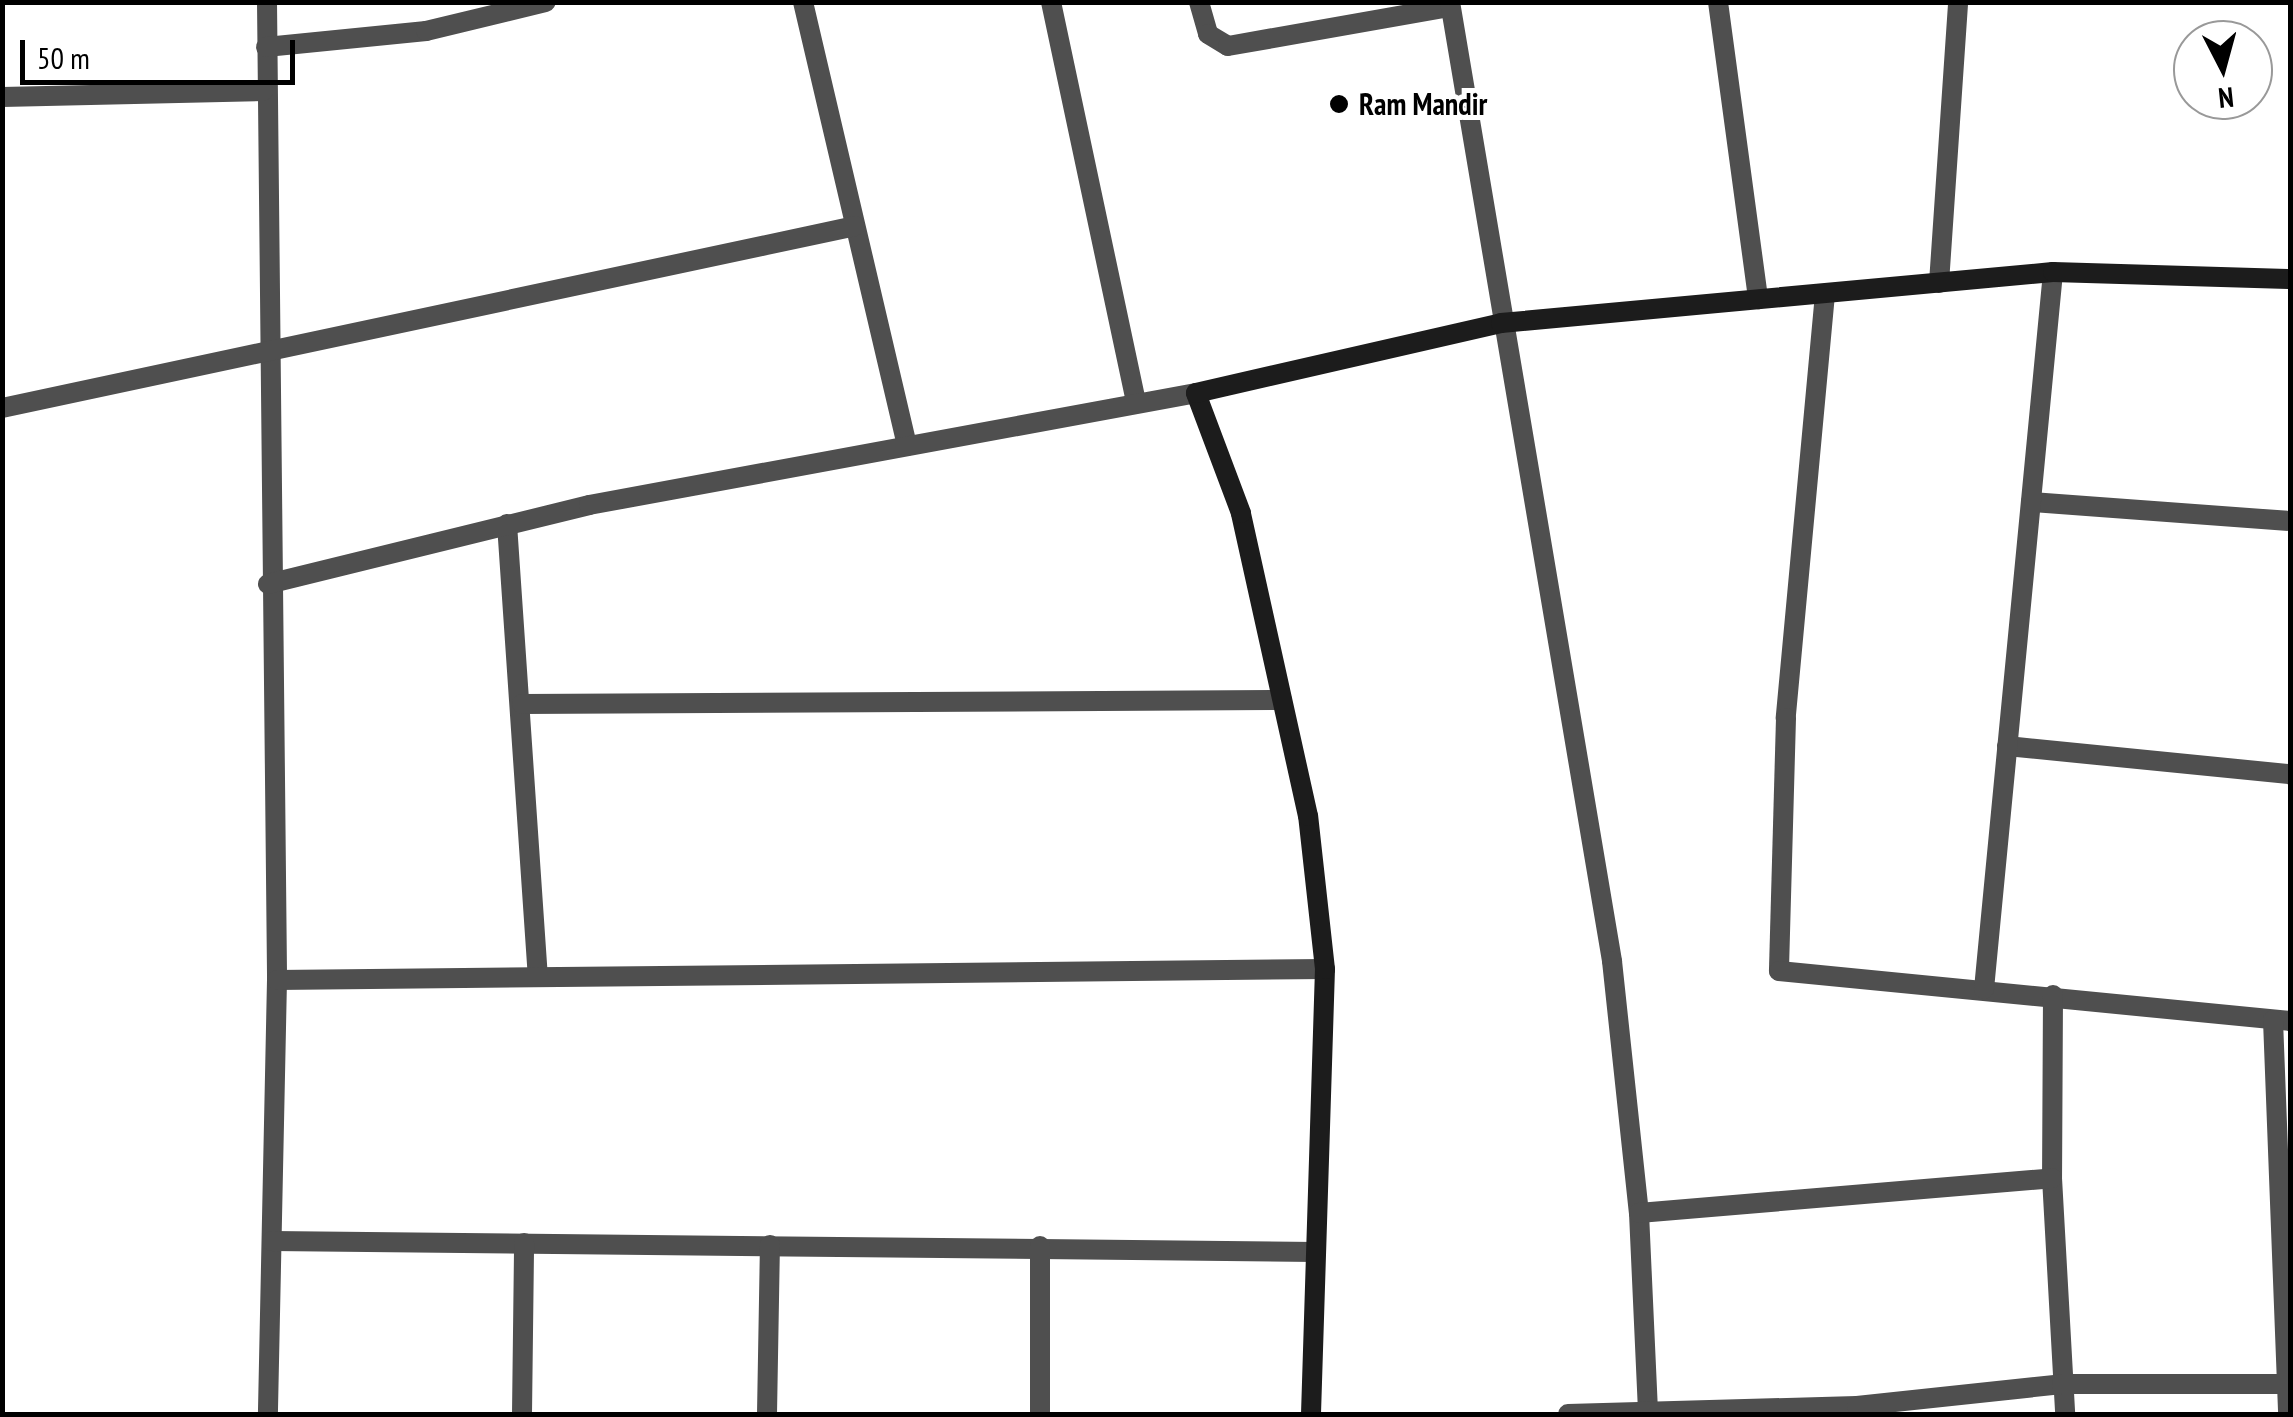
<!DOCTYPE html>
<style>
body{margin:0}
#map{position:relative;width:2293px;height:1417px;overflow:hidden;background:#fff;font-family:"PT Sans Narrow",sans-serif}
div>[style]{position:absolute}
.street>*{height:20px;margin:-10px;padding:0 10px;transform-origin:10px;border-radius:10px;background:#4f4f4f}
.secondary>*{height:20px;margin:-10px;padding:0 10px;transform-origin:10px;border-radius:10px;background:#1c1c1c}
.dots>*{width:28px;height:28px;translate:-50% -50%;box-sizing:border-box;border:5px solid #fff;border-radius:50%}
span{translate:-50% -50%;white-space:nowrap;text-align:center;line-height:1.15;-webkit-text-stroke:10px #fff;paint-order:stroke}
.poi-label{font-size:30px;color:#000;font-weight:700}
.left{translate:0 -50%;text-align:left}
.frame{position:absolute;inset:0;border:5px solid #000;pointer-events:none}
.north{position:absolute;left:2173px;top:20px;width:100px;height:100px;box-sizing:border-box;background:#fff;border:2px solid #999;border-radius:50%;rotate:174deg;font-size:28px;font-weight:700;line-height:40px;text-align:center;color:#000}
.north::after{content:'';display:block;margin:auto;width:35px;height:45px;background:#000;clip-path:polygon(50% 0,100% 100%,50% 72%,0 100%)}
.scale{position:absolute;left:20px;top:40px;width:275px;height:45px;box-sizing:border-box;border:5px solid #000;border-top:0;padding-left:12px;font-size:30px;line-height:35px;white-space:nowrap;color:#000;-webkit-text-stroke:8px #fff;paint-order:stroke}
</style>
<div id="map">
<div class="street">
<i style="left:267px;top:2px;width:978px;rotate:89.41deg"></i>
<i style="left:277px;top:980px;width:434px;rotate:91.2deg"></i>
<i style="left:803px;top:2px;width:456px;rotate:76.8deg"></i>
<i style="left:1051px;top:2px;width:410px;rotate:78deg"></i>
<i style="left:1199px;top:2px;width:33px;rotate:74deg"></i>
<i style="left:1208px;top:34px;width:23px;rotate:31deg"></i>
<i style="left:1228px;top:46px;width:225px;rotate:-10deg"></i>
<i style="left:1450px;top:2px;width:973px;rotate:80.41deg"></i>
<i style="left:1612px;top:961px;width:253px;rotate:83.9deg"></i>
<i style="left:1639px;top:1213px;width:201px;rotate:87.4deg"></i>
<i style="left:1718px;top:2px;width:300px;rotate:82.3deg"></i>
<i style="left:266px;top:47px;width:161px;rotate:-5.7deg"></i>
<i style="left:426px;top:31px;width:123px;rotate:-13.6deg"></i>
<i style="left:2px;top:97px;width:261px;rotate:-1.3deg"></i>
<i style="left:1939px;top:283px;width:282px;rotate:-86.1deg"></i>
<i style="left:1825px;top:294px;width:426px;rotate:95.3deg"></i>
<i style="left:1786px;top:718px;width:253px;rotate:91.6deg"></i>
<i style="left:1779px;top:971px;width:513px;rotate:5.59deg"></i>
<i style="left:2px;top:408px;width:872px;rotate:-12.04deg"></i>
<i style="left:2031px;top:502px;width:260px;rotate:4.2deg"></i>
<i style="left:507px;top:524px;width:454px;rotate:86.1deg"></i>
<i style="left:268px;top:584px;width:331px;rotate:-13.8deg"></i>
<i style="left:589px;top:505px;width:617px;rotate:-10.45deg"></i>
<i style="left:522px;top:704px;width:760px;rotate:-0.3deg"></i>
<i style="left:2007px;top:746px;width:284px;rotate:5.7deg"></i>
<i style="left:277px;top:980px;width:1048px;rotate:-0.6deg"></i>
<i style="left:1984px;top:989px;width:720px;rotate:-84.5deg"></i>
<i style="left:2053px;top:995px;width:183px;rotate:90.3deg"></i>
<i style="left:2052px;top:1178px;width:236px;rotate:86.8deg"></i>
<i style="left:2273px;top:1020px;width:394px;rotate:87.8deg"></i>
<i style="left:1639px;top:1213px;width:414px;rotate:-4.8deg"></i>
<i style="left:272px;top:1241px;width:1043px;rotate:0.6deg"></i>
<i style="left:522px;top:1414px;width:171px;rotate:-89.3deg"></i>
<i style="left:767px;top:1414px;width:169px;rotate:-89deg"></i>
<i style="left:1040px;top:1414px;width:168px;rotate:-90deg"></i>
<i style="left:1568px;top:1414px;width:289px;rotate:-1.6deg"></i>
<i style="left:1857px;top:1406px;width:206px;rotate:-6.1deg"></i>
<i style="left:2062px;top:1384px;width:228px"></i>
</div>
<div class="secondary">
<i style="left:1311px;top:1414px;width:445px;rotate:-88.2deg"></i>
<i style="left:1325px;top:969px;width:154px;rotate:-96.3deg"></i>
<i style="left:1308px;top:816px;width:310px;rotate:-102.5deg"></i>
<i style="left:1241px;top:513px;width:128px;rotate:-110.6deg"></i>
<i style="left:1196px;top:393px;width:313px;rotate:-12.9deg"></i>
<i style="left:1501px;top:323px;width:554px;rotate:-5.28deg"></i>
<i style="left:2053px;top:272px;width:237px;rotate:1.7deg"></i>
</div>
<div class="dots">
<i style="left:1339px;top:104px;background:#000"></i>
</div>
<div class="poi-label">
<span class="left" style="left:1359px;top:104px">Ram Mandir</span>
</div>
<div class="frame"></div>
<div class="north">N</div>
<div class="scale">50 m</div>
</div>
